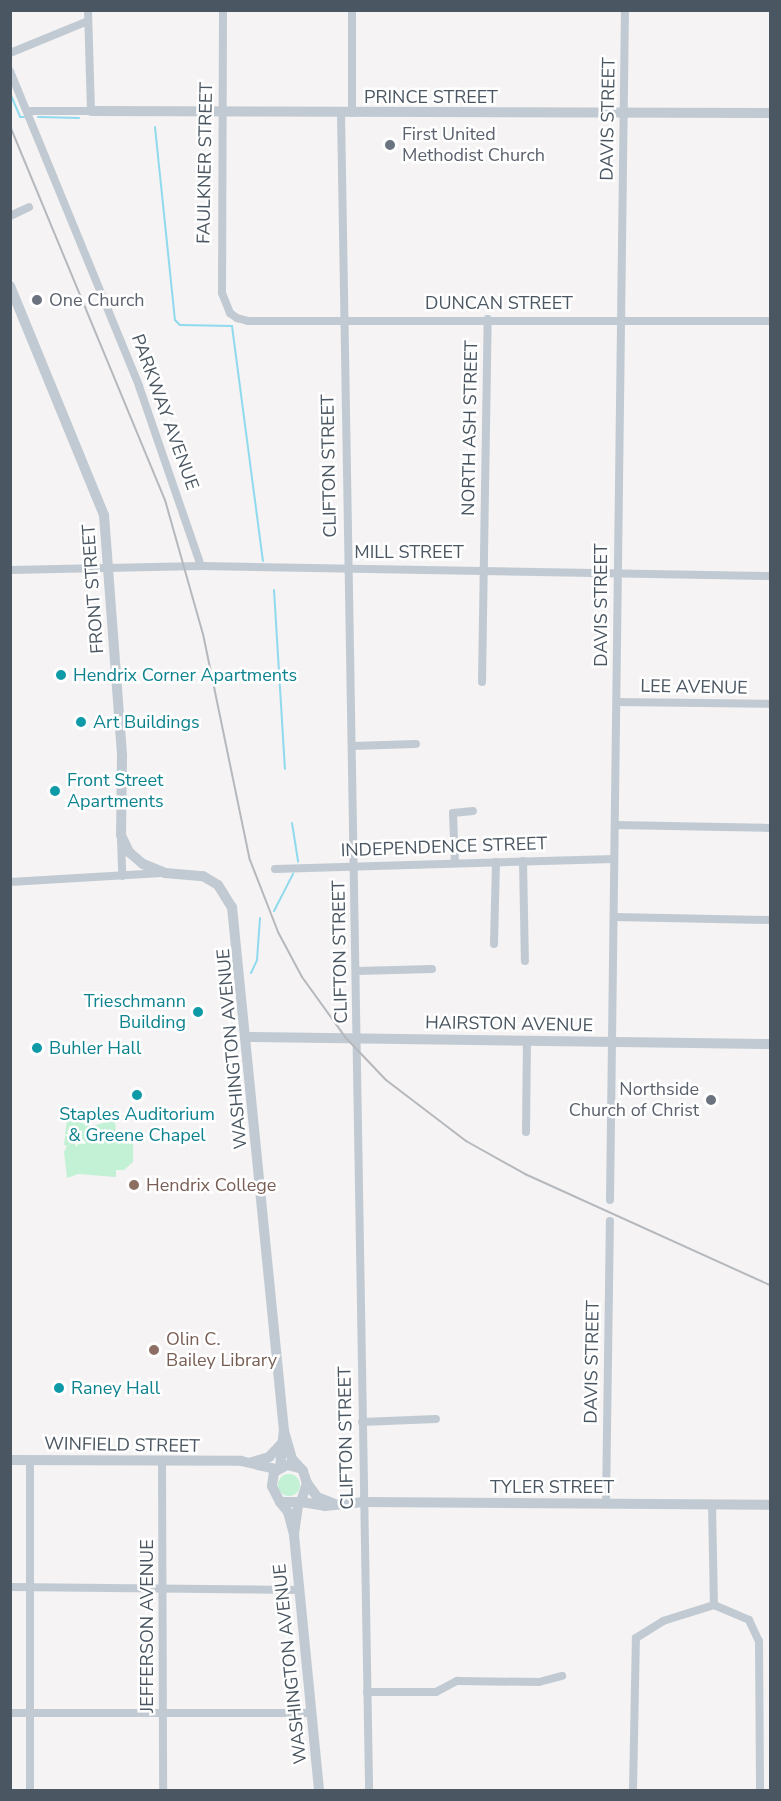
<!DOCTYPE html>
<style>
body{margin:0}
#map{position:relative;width:781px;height:1801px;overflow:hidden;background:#f5f3f3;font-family:"Nunito Sans",sans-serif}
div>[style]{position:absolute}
.green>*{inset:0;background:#c3f1d5}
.round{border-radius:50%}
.stream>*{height:2px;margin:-1px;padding:0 1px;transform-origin:1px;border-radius:1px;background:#90daee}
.minor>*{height:8px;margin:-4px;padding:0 4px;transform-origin:4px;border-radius:4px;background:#c1cad2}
.tertiary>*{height:10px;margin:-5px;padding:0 5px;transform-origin:5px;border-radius:5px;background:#c1cad2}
.rail>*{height:2px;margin:-1px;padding:0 1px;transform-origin:1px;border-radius:1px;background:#b5b8bd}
.dots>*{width:16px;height:16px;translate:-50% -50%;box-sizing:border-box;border:3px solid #fff;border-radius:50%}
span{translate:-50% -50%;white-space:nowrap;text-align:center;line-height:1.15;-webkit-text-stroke:5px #fff;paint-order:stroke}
.street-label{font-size:18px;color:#4a5661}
.worship-label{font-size:18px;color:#5b616d}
.left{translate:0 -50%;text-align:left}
.right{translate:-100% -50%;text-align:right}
.culture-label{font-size:18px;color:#0d838f}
.education-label{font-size:18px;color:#785e54}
.frame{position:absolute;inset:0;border:12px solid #4a5661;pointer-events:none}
</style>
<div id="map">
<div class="green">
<i style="clip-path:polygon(67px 1119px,93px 1126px,115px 1119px,116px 1137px,133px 1137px,133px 1162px,124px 1170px,116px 1170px,116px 1177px,78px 1174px,67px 1178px,64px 1152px,67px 1146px,64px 1145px)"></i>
<i class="round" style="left:278px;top:1474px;width:22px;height:22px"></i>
</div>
<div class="stream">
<i style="left:10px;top:93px;width:26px;rotate:67deg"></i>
<i style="left:20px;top:117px;width:5px"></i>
<i style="left:38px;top:117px;width:41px;rotate:1.4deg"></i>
<i style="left:155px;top:127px;width:194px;rotate:84.1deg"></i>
<i style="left:175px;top:320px;width:7px;rotate:45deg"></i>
<i style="left:180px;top:325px;width:52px;rotate:1.1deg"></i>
<i style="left:232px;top:326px;width:237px;rotate:82.5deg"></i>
<i style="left:274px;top:590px;width:179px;rotate:86.5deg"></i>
<i style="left:292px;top:823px;width:39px;rotate:81deg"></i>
<i style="left:274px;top:911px;width:42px;rotate:-62.8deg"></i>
<i style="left:251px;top:973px;width:14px;rotate:-65deg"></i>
<i style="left:257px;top:960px;width:42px;rotate:-85.9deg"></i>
</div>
<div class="minor">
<i style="left:223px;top:10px;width:283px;rotate:90.2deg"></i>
<i style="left:222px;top:293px;width:22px;rotate:68deg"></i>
<i style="left:230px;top:313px;width:9px;rotate:36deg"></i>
<i style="left:237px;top:318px;width:11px;rotate:15deg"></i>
<i style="left:248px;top:321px;width:522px"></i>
<i style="left:10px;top:53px;width:84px;rotate:-22.3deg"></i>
<i style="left:10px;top:71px;width:340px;rotate:67.7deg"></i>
<i style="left:139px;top:386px;width:190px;rotate:71deg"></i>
<i style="left:29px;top:111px;width:62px"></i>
<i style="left:91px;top:111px;width:101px;rotate:-91.7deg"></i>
<i style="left:341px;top:113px;width:1677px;rotate:89.04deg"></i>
<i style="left:352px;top:113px;width:103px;rotate:-90deg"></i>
<i style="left:10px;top:216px;width:21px;rotate:-25deg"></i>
<i style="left:10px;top:570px;width:191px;rotate:-1.2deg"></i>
<i style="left:201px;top:566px;width:569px;rotate:1.01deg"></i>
<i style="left:482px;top:682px;width:363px;rotate:-89.1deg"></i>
<i style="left:617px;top:702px;width:153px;rotate:0.7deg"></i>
<i style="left:352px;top:746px;width:64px;rotate:-1.8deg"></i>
<i style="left:615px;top:825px;width:155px;rotate:1.1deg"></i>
<i style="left:121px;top:839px;width:37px;rotate:88deg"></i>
<i style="left:523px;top:861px;width:100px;rotate:88.9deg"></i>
<i style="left:455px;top:863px;width:50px;rotate:-92.3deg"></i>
<i style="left:453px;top:813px;width:20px;rotate:-6deg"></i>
<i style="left:275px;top:869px;width:339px;rotate:-1.7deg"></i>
<i style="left:10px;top:882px;width:152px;rotate:-3.4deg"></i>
<i style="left:614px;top:917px;width:156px;rotate:1.1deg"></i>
<i style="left:494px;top:944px;width:82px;rotate:-88.6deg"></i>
<i style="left:357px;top:971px;width:75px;rotate:-1.5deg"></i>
<i style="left:526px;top:1132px;width:91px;rotate:-89.4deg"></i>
<i style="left:610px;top:1200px;width:1190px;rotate:-89.28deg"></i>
<i style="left:362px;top:1422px;width:74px;rotate:-2.3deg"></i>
<i style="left:30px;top:1460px;width:330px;rotate:90deg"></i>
<i style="left:162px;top:1461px;width:329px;rotate:89.8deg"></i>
<i style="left:606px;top:1503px;width:282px;rotate:-89.2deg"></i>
<i style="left:712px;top:1504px;width:101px;rotate:88.9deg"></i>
<i style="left:10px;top:1587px;width:290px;rotate:0.6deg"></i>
<i style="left:714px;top:1605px;width:38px;rotate:23deg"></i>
<i style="left:749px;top:1620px;width:23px;rotate:65deg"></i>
<i style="left:759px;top:1641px;width:149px;rotate:89.6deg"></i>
<i style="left:367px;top:1692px;width:69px"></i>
<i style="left:436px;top:1692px;width:24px;rotate:-28deg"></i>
<i style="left:457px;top:1681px;width:82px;rotate:0.7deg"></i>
<i style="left:539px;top:1682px;width:24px;rotate:-15deg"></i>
<i style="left:10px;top:1713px;width:302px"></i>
<i style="left:633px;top:1790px;width:152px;rotate:-88.9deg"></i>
<i style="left:636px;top:1638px;width:32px;rotate:-32deg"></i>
<i style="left:663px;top:1621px;width:53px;rotate:-17.4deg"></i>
</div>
<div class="tertiary">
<i style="left:91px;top:111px;width:679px;rotate:0.17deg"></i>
<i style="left:10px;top:286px;width:248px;rotate:67.7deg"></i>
<i style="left:104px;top:515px;width:242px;rotate:85.7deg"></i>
<i style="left:122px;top:756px;width:79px;rotate:90.7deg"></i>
<i style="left:121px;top:835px;width:19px;rotate:65deg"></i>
<i style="left:129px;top:852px;width:18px;rotate:41deg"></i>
<i style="left:143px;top:864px;width:24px;rotate:22deg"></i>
<i style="left:165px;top:873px;width:38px;rotate:5deg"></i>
<i style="left:203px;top:876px;width:17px;rotate:31deg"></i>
<i style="left:218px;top:885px;width:26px;rotate:58deg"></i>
<i style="left:232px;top:907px;width:527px;rotate:84.33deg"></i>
<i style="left:284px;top:1431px;width:29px;rotate:74deg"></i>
<i style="left:292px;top:1459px;width:16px;rotate:47deg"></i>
<i style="left:303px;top:1471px;width:13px;rotate:72deg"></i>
<i style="left:307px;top:1483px;width:20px;rotate:108deg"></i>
<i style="left:301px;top:1502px;width:21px;rotate:180deg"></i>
<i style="left:280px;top:1502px;width:18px;rotate:-117deg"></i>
<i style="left:272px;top:1486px;width:14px;rotate:-82deg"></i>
<i style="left:274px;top:1472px;width:15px;rotate:-28deg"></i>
<i style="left:287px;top:1465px;width:12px;rotate:14deg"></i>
<i style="left:247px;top:1037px;width:523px;rotate:0.77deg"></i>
<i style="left:10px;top:1460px;width:231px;rotate:0.2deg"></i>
<i style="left:241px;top:1461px;width:36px;rotate:13deg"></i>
<i style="left:252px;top:1462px;width:18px;rotate:-16deg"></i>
<i style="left:269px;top:1457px;width:18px;rotate:-47deg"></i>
<i style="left:280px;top:1467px;width:36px;rotate:-84deg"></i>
<i style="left:307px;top:1483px;width:17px;rotate:54deg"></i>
<i style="left:317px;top:1497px;width:17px;rotate:21deg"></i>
<i style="left:280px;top:1502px;width:13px;rotate:51deg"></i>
<i style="left:288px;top:1512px;width:24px;rotate:75deg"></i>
<i style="left:294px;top:1535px;width:256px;rotate:84.4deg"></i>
<i style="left:301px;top:1502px;width:24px;rotate:9deg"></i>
<i style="left:325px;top:1506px;width:38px;rotate:-6deg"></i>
<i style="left:363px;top:1502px;width:407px;rotate:0.4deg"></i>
<i style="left:294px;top:1534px;width:30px;rotate:-82deg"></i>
</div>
<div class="rail">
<i style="left:10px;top:126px;width:405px;rotate:67.5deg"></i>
<i style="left:165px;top:500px;width:139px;rotate:74.2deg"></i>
<i style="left:203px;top:634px;width:231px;rotate:78.3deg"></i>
<i style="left:250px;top:860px;width:77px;rotate:68.7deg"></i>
<i style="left:278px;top:932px;width:51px;rotate:61.9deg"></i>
<i style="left:302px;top:977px;width:75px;rotate:54.2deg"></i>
<i style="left:346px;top:1038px;width:58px;rotate:46.4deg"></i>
<i style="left:386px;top:1080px;width:101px;rotate:37.3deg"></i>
<i style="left:466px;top:1141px;width:68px;rotate:29.2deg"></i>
<i style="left:525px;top:1174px;width:269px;rotate:24.4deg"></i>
</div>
<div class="dots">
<i style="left:390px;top:145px;background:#6b7280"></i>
<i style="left:37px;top:300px;background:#6b7280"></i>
<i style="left:61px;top:675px;background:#0f9aa8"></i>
<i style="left:81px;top:722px;background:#0f9aa8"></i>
<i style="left:55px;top:791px;background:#0f9aa8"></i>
<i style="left:198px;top:1012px;background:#0f9aa8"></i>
<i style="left:37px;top:1048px;background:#0f9aa8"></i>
<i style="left:137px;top:1095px;background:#0f9aa8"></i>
<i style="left:711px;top:1100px;background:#6b7280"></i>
<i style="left:134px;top:1185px;background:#8d6e63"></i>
<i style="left:154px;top:1350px;background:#8d6e63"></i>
<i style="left:59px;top:1388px;background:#0f9aa8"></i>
</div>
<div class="street-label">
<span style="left:431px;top:97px">PRINCE STREET</span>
<span style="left:608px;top:119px;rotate:-89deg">DAVIS STREET</span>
<span style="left:205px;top:163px;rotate:-89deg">FAULKNER STREET</span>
<span style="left:499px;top:303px">DUNCAN STREET</span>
<span style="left:165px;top:412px;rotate:70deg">PARKWAY AVENUE</span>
<span style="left:470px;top:428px;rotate:-89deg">NORTH ASH STREET</span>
<span style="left:329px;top:466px;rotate:-91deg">CLIFTON STREET</span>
<span style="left:409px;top:552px">MILL STREET</span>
<span style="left:93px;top:589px;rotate:-94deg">FRONT STREET</span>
<span style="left:601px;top:605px;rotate:-90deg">DAVIS STREET</span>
<span style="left:694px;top:687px;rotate:1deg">LEE AVENUE</span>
<span style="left:444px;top:847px;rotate:-2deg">INDEPENDENCE STREET</span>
<span style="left:340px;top:952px;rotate:-91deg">CLIFTON STREET</span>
<span style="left:509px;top:1024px;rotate:1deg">HAIRSTON AVENUE</span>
<span style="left:232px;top:1049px;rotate:-95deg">WASHINGTON AVENUE</span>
<span style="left:592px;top:1362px;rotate:-89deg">DAVIS STREET</span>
<span style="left:346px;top:1438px;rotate:-91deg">CLIFTON STREET</span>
<span style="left:122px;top:1445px;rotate:1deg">WINFIELD STREET</span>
<span style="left:552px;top:1487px">TYLER STREET</span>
<span style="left:147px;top:1626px;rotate:-90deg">JEFFERSON AVENUE</span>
<span style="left:290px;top:1664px;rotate:-96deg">WASHINGTON AVENUE</span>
</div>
<div class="worship-label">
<span class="left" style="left:402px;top:145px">First United<br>Methodist Church</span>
<span class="left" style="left:49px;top:300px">One Church</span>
<span class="right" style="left:699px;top:1100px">Northside<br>Church of Christ</span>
</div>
<div class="culture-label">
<span class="left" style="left:73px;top:675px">Hendrix Corner Apartments</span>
<span class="left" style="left:93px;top:722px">Art Buildings</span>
<span class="left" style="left:67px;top:791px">Front Street<br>Apartments</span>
<span class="right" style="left:186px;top:1012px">Trieschmann<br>Building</span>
<span class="left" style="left:49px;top:1048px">Buhler Hall</span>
<span style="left:137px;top:1125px">Staples Auditorium<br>&amp; Greene Chapel</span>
<span class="left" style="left:71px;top:1388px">Raney Hall</span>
</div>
<div class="education-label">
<span class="left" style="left:146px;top:1185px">Hendrix College</span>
<span class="left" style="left:166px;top:1350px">Olin C.<br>Bailey Library</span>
</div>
<div class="frame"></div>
</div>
